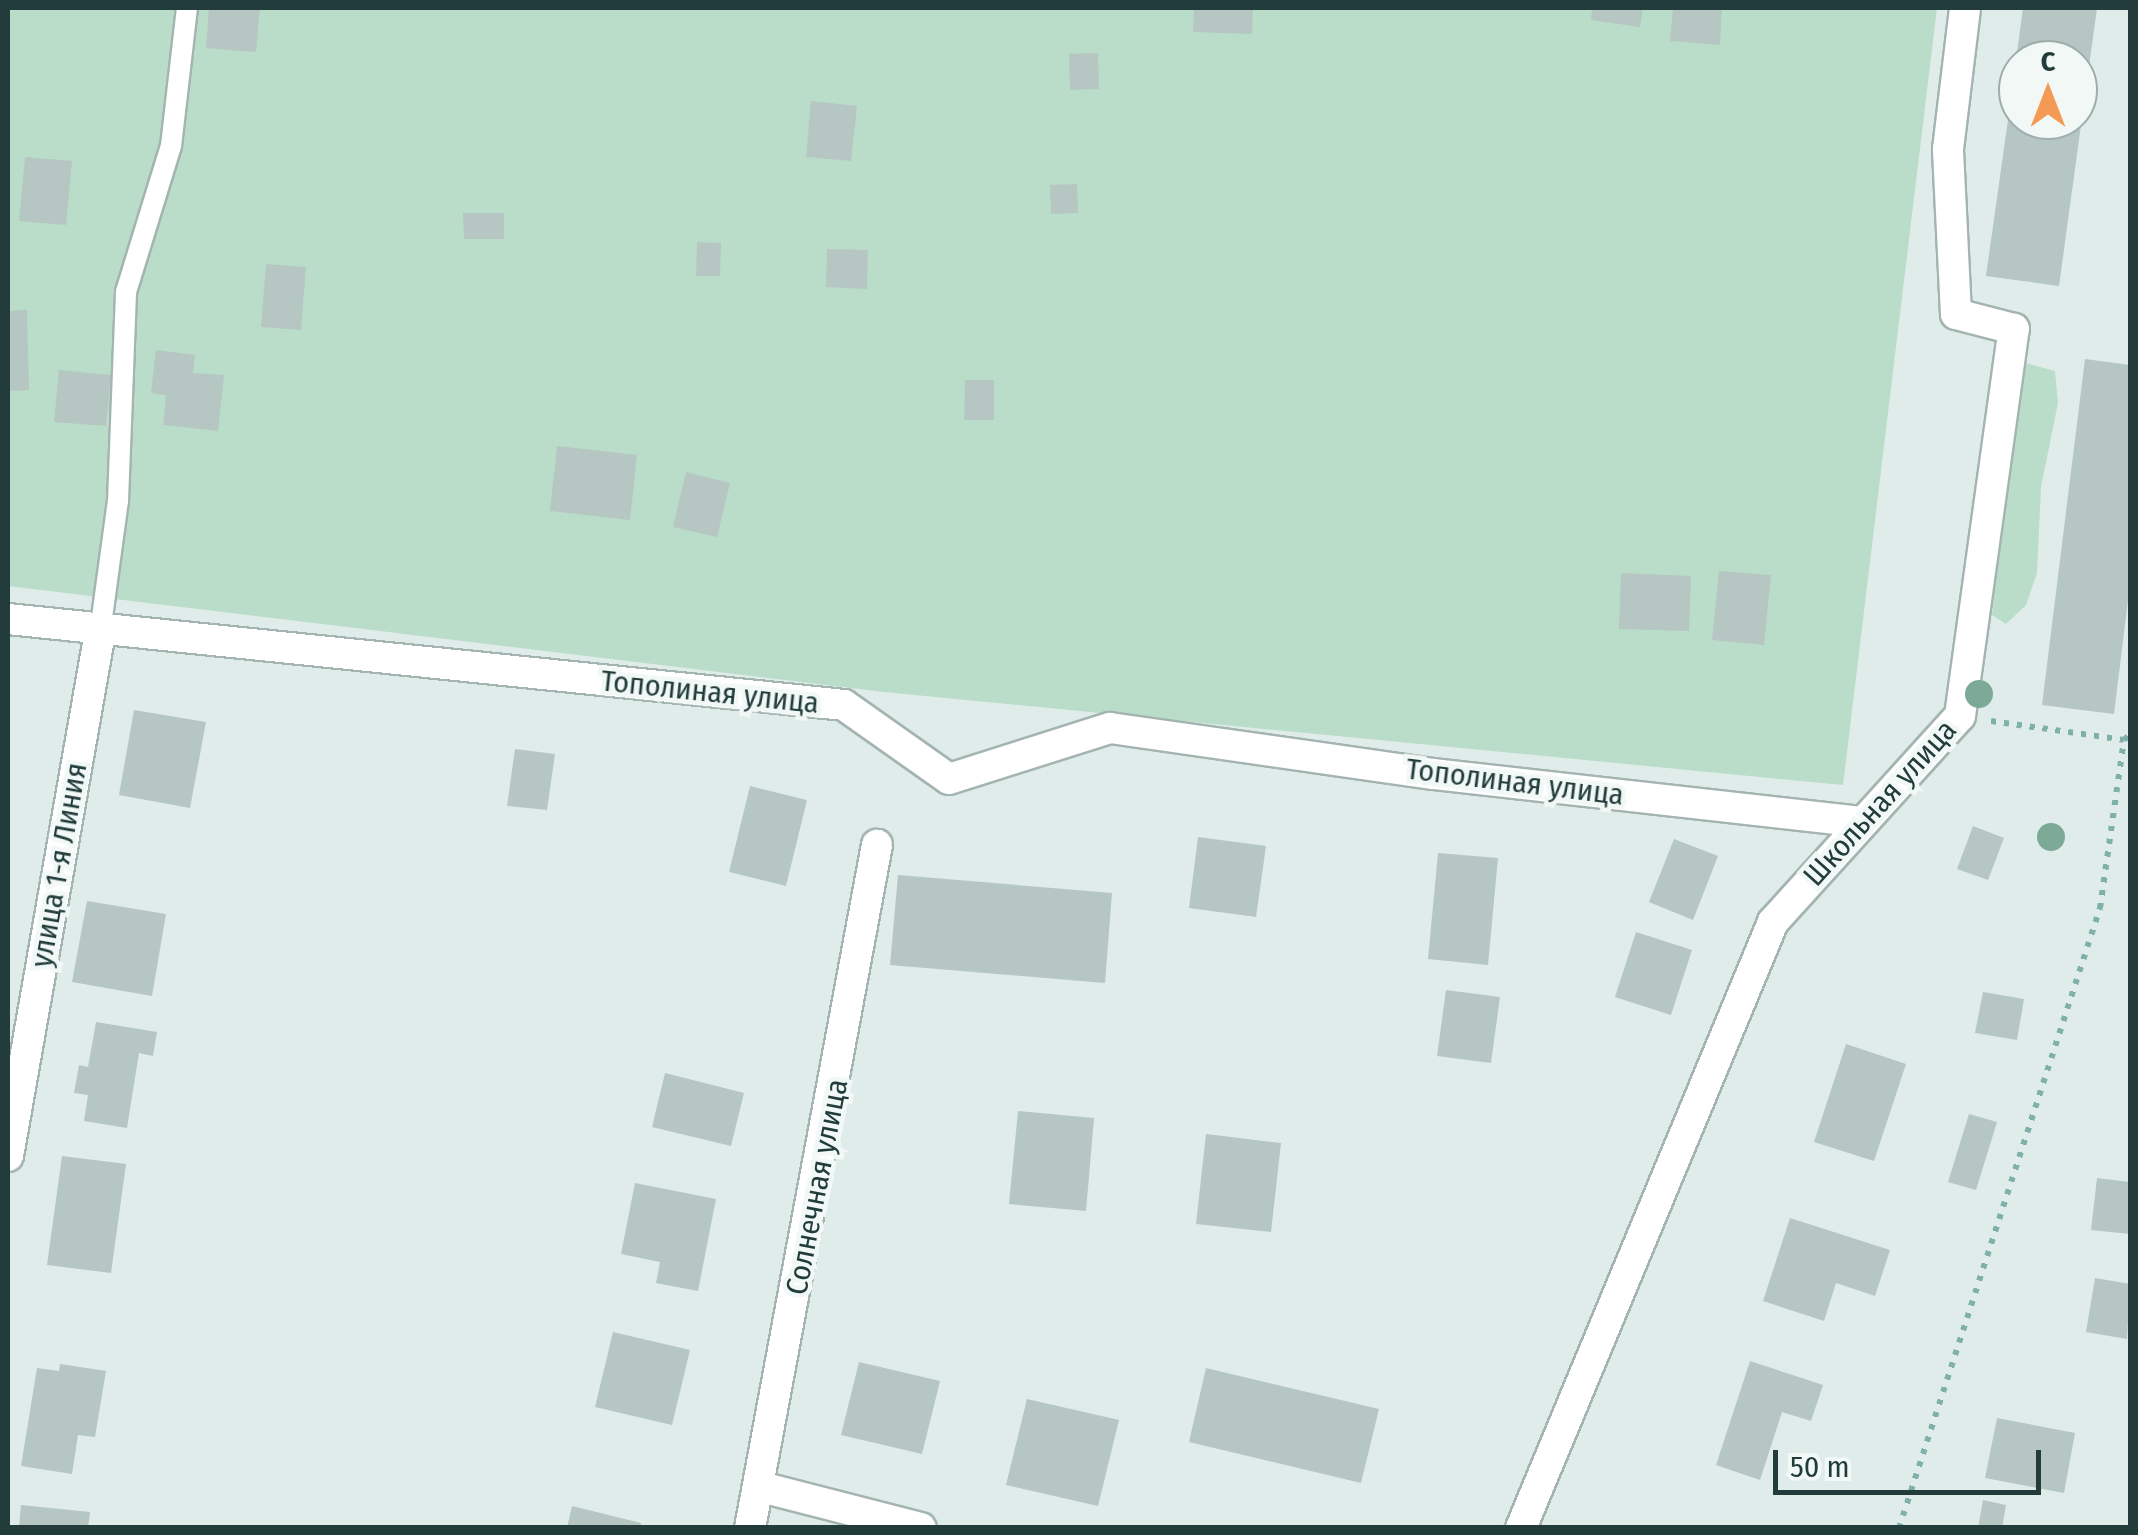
<!DOCTYPE html>
<meta charset="utf-8">
<style>
body{margin:0}
#map{position:relative;width:2138px;height:1535px;overflow:hidden;background:#e0ece9;font-family:"Fira Sans Condensed",sans-serif}
div>[style]{position:absolute}
.green>*{inset:0;background:#b9ddc9}
.building>*{inset:0;background:#b6c6c2}
.path>*{height:6px;margin-top:-3px;transform-origin:0;background:repeating-linear-gradient(90deg,#80b0aa 0 5px,transparent 0 13px)}
.roads{filter:drop-shadow(2px 0 #a3b4b1) drop-shadow(-2px 0 #a3b4b1) drop-shadow(0 2px #a3b4b1) drop-shadow(0 -2px #a3b4b1)}
.service>*{height:20px;margin:-10px;padding:0 10px;transform-origin:10px;border-radius:10px;background:#fff}
.minor>*{height:30px;margin:-15px;padding:0 15px;transform-origin:15px;border-radius:15px;background:#fff}
.trees>*{width:28px;height:28px;margin:-14px;border-radius:50%;background:#7caa97}
span{translate:-50% -50%;white-space:nowrap;text-align:center;line-height:1.15;-webkit-text-stroke:9px #f1f8f6;paint-order:stroke}
.street-label{font-size:30px;color:#213c3a}
.frame{position:absolute;inset:0;border:10px solid #213c3a;pointer-events:none}
.north{position:absolute;left:1998px;top:40px;width:100px;height:100px;box-sizing:border-box;background:#f1f8f6;border:2px solid #9eadab;border-radius:50%;rotate:0deg;font-size:28px;font-weight:700;line-height:40px;text-align:center;color:#213c3a}
.north::after{content:'';display:block;margin:auto;width:35px;height:45px;background:#f49a55;clip-path:polygon(50% 0,100% 100%,50% 72%,0 100%)}
.scale{position:absolute;left:1773px;top:1450px;width:268px;height:45px;box-sizing:border-box;border:5px solid #213c3a;border-top:0;padding-left:12px;font-size:30px;line-height:35px;white-space:nowrap;color:#213c3a;-webkit-text-stroke:8px #f1f8f6;paint-order:stroke}
</style>
<div id="map">
<div class="green">
<i style="clip-path:polygon(8px 8px,1937px 8px,1843px 785px,884px 692px,8px 586px)"></i>
<i style="clip-path:polygon(2018px 361px,2055px 371px,2058px 403px,2041px 487px,2037px 573px,2026px 605px,2006px 624px,1992px 615px)"></i>
</div>
<div class="building">
<i style="clip-path:polygon(209px 8px,260px 8px,256px 52px,206px 48px)"></i>
<i style="clip-path:polygon(1194px 8px,1253px 8px,1252px 34px,1193px 32px)"></i>
<i style="clip-path:polygon(1592px 8px,1643px 8px,1640px 27px,1591px 20px)"></i>
<i style="clip-path:polygon(1673px 8px,1722px 8px,1720px 45px,1670px 41px)"></i>
<i style="clip-path:polygon(2023px 8px,2097px 8px,2059px 286px,1986px 276px,2016px 63px,2018px 120px,2078px 120px,2078px 60px,2016px 60px)"></i>
<i style="clip-path:polygon(1098px 53px,1099px 89px,1070px 90px,1069px 54px)"></i>
<i style="clip-path:polygon(811px 101px,857px 106px,851px 161px,806px 157px)"></i>
<i style="clip-path:polygon(25px 157px,72px 161px,66px 225px,19px 221px)"></i>
<i style="clip-path:polygon(1077px 184px,1078px 213px,1051px 214px,1050px 185px)"></i>
<i style="clip-path:polygon(463px 213px,504px 213px,504px 239px,464px 239px)"></i>
<i style="clip-path:polygon(697px 242px,721px 243px,720px 276px,696px 276px)"></i>
<i style="clip-path:polygon(827px 249px,868px 250px,867px 289px,826px 287px)"></i>
<i style="clip-path:polygon(266px 264px,306px 267px,301px 330px,261px 327px)"></i>
<i style="clip-path:polygon(27px 310px,29px 390px,8px 391px,8px 311px)"></i>
<i style="clip-path:polygon(156px 350px,195px 355px,193px 373px,224px 375px,218px 431px,163px 425px,166px 395px,151px 393px)"></i>
<i style="clip-path:polygon(2085px 359px,2130px 365px,2130px 584px,2114px 714px,2042px 705px)"></i>
<i style="clip-path:polygon(59px 370px,111px 375px,106px 426px,54px 422px)"></i>
<i style="clip-path:polygon(965px 380px,994px 380px,994px 420px,964px 420px)"></i>
<i style="clip-path:polygon(557px 446px,637px 455px,630px 520px,550px 511px)"></i>
<i style="clip-path:polygon(686px 472px,730px 483px,717px 537px,673px 527px)"></i>
<i style="clip-path:polygon(1719px 571px,1771px 575px,1764px 645px,1712px 640px)"></i>
<i style="clip-path:polygon(1621px 573px,1691px 576px,1689px 631px,1619px 629px)"></i>
<i style="clip-path:polygon(134px 710px,206px 722px,190px 808px,119px 795px)"></i>
<i style="clip-path:polygon(515px 749px,555px 754px,547px 810px,507px 806px)"></i>
<i style="clip-path:polygon(750px 786px,807px 800px,786px 886px,729px 872px)"></i>
<i style="clip-path:polygon(1973px 826px,2004px 838px,1988px 880px,1957px 869px)"></i>
<i style="clip-path:polygon(1198px 837px,1266px 846px,1256px 917px,1189px 908px)"></i>
<i style="clip-path:polygon(1674px 839px,1718px 856px,1693px 920px,1649px 902px)"></i>
<i style="clip-path:polygon(1438px 853px,1498px 858px,1488px 965px,1428px 959px)"></i>
<i style="clip-path:polygon(898px 875px,1112px 893px,1105px 983px,890px 965px)"></i>
<i style="clip-path:polygon(87px 901px,166px 914px,152px 996px,72px 982px)"></i>
<i style="clip-path:polygon(1636px 932px,1692px 950px,1671px 1015px,1615px 997px)"></i>
<i style="clip-path:polygon(1446px 990px,1500px 997px,1491px 1063px,1437px 1056px)"></i>
<i style="clip-path:polygon(1983px 992px,2024px 999px,2017px 1040px,1975px 1033px)"></i>
<i style="clip-path:polygon(96px 1022px,157px 1032px,153px 1056px,139px 1053px,127px 1128px,84px 1121px,88px 1095px,74px 1093px,79px 1065px,88px 1067px)"></i>
<i style="clip-path:polygon(1846px 1044px,1906px 1064px,1874px 1161px,1814px 1142px)"></i>
<i style="clip-path:polygon(665px 1073px,744px 1093px,731px 1146px,652px 1127px)"></i>
<i style="clip-path:polygon(1018px 1111px,1094px 1118px,1086px 1211px,1009px 1204px)"></i>
<i style="clip-path:polygon(1969px 1114px,1997px 1122px,1976px 1190px,1948px 1182px)"></i>
<i style="clip-path:polygon(1206px 1134px,1281px 1143px,1271px 1232px,1196px 1224px)"></i>
<i style="clip-path:polygon(62px 1156px,126px 1164px,111px 1273px,47px 1265px)"></i>
<i style="clip-path:polygon(2097px 1178px,2130px 1182px,2130px 1234px,2091px 1230px)"></i>
<i style="clip-path:polygon(635px 1183px,716px 1199px,698px 1291px,656px 1283px,660px 1262px,621px 1254px)"></i>
<i style="clip-path:polygon(1790px 1218px,1890px 1250px,1875px 1296px,1836px 1283px,1824px 1321px,1763px 1301px)"></i>
<i style="clip-path:polygon(2095px 1278px,2130px 1284px,2127px 1339px,2086px 1332px)"></i>
<i style="clip-path:polygon(613px 1332px,690px 1350px,672px 1425px,595px 1407px)"></i>
<i style="clip-path:polygon(1750px 1361px,1823px 1385px,1811px 1421px,1782px 1412px,1760px 1480px,1716px 1465px)"></i>
<i style="clip-path:polygon(859px 1362px,940px 1381px,922px 1454px,841px 1435px)"></i>
<i style="clip-path:polygon(60px 1364px,106px 1371px,95px 1437px,78px 1435px,72px 1474px,21px 1466px,37px 1368px,59px 1371px)"></i>
<i style="clip-path:polygon(1206px 1368px,1379px 1409px,1361px 1483px,1189px 1442px)"></i>
<i style="clip-path:polygon(1027px 1399px,1119px 1420px,1098px 1506px,1006px 1485px)"></i>
<i style="clip-path:polygon(1997px 1418px,2075px 1433px,2064px 1493px,1985px 1478px)"></i>
<i style="clip-path:polygon(1983px 1500px,2006px 1505px,2002px 1528px,1978px 1528px)"></i>
<i style="clip-path:polygon(21px 1505px,90px 1512px,88px 1528px,19px 1528px)"></i>
<i style="clip-path:polygon(572px 1506px,641px 1523px,640px 1528px,567px 1528px)"></i>
</div>
<div class="path">
<i style="left:1991px;top:721px;width:134px;rotate:8.1deg"></i>
<i style="left:1899px;top:1528px;width:652px;rotate:-72.04deg"></i>
<i style="left:2100px;top:908px;width:170px;rotate:-81.9deg"></i>
<i style="left:2124px;top:740px;width:8px;rotate:-45deg"></i>
</div>
<div class="roads">
<div class="service">
<i style="left:100px;top:632px;width:132px;rotate:-82.2deg"></i>
<i style="left:118px;top:501px;width:209px;rotate:-87.8deg"></i>
<i style="left:126px;top:292px;width:153px;rotate:-72.9deg"></i>
<i style="left:171px;top:146px;width:139px;rotate:-83.4deg"></i>
</div>
<div class="minor">
<i style="left:8px;top:619px;width:840px;rotate:5.87deg"></i>
<i style="left:844px;top:705px;width:128px;rotate:35.2deg"></i>
<i style="left:949px;top:779px;width:169px;rotate:-17.6deg"></i>
<i style="left:1110px;top:728px;width:327px;rotate:8.1deg"></i>
<i style="left:1434px;top:774px;width:428px;rotate:6.4deg"></i>
<i style="left:8px;top:1156px;width:532px;rotate:-80.04deg"></i>
<i style="left:761px;top:1487px;width:165px;rotate:14.4deg"></i>
<i style="left:750px;top:1528px;width:695px;rotate:-79.47deg"></i>
<i style="left:1521px;top:1528px;width:656px;rotate:-67.42deg"></i>
<i style="left:1773px;top:922px;width:278px;rotate:-47.8deg"></i>
<i style="left:1960px;top:716px;width:391px;rotate:-82.1deg"></i>
<i style="left:2014px;top:329px;width:60px;rotate:-165.5deg"></i>
<i style="left:1956px;top:314px;width:165px;rotate:-92.8deg"></i>
<i style="left:1948px;top:149px;width:142px;rotate:-83.1deg"></i>
</div>
</div>
<div class="trees">
<i style="left:1979px;top:694px"></i>
<i style="left:2051px;top:837px"></i>
</div>
<div class="street-label">
<span style="left:710px;top:692px;rotate:6deg">Тополиная улица</span>
<span style="left:1515px;top:782px;rotate:7deg">Тополиная улица</span>
<span style="left:1880px;top:803px;rotate:-48deg">Школьная улица</span>
<span style="left:59px;top:865px;rotate:-80deg">улица 1-я Линия</span>
<span style="left:817px;top:1187px;rotate:-79deg">Солнечная улица</span>
</div>
<div class="frame"></div>
<div class="north">С</div>
<div class="scale">50 m</div>
</div>
